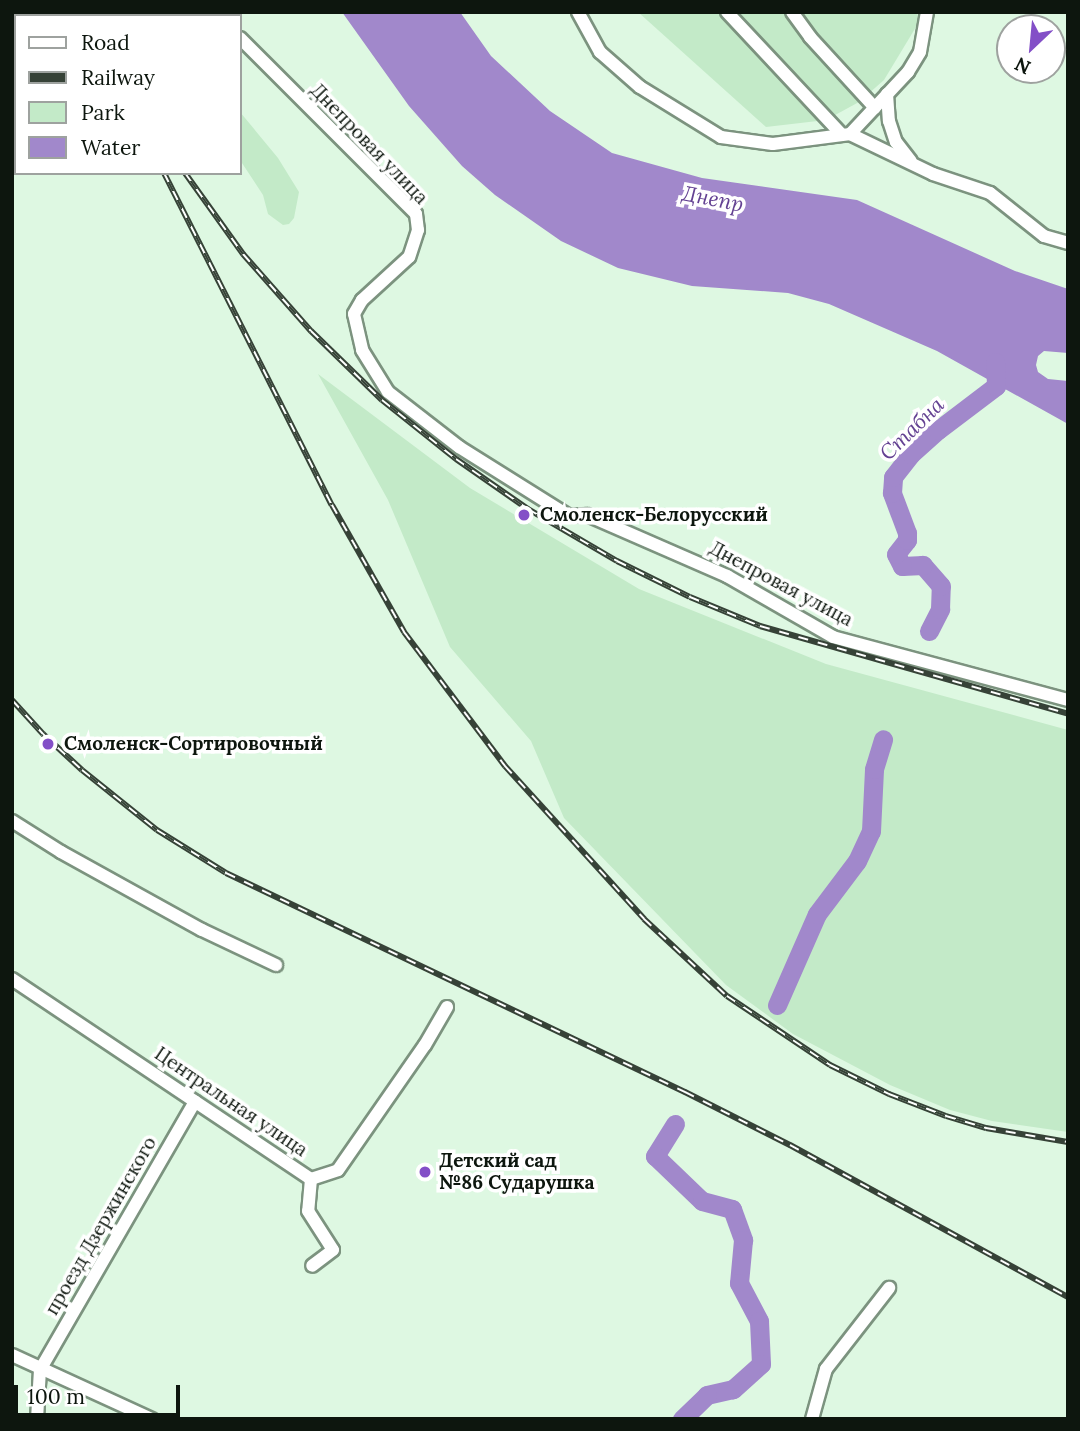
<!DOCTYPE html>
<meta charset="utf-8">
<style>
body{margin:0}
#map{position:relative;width:1080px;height:1431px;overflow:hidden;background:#def8e2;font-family:Lora,serif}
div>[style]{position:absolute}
.green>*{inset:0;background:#c3eac8}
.water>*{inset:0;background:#a188cb}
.river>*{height:19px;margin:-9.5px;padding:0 9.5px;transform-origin:9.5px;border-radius:9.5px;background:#a188cb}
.roads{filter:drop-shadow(2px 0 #7c937f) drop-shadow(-2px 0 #7c937f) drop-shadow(0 2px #7c937f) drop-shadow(0 -2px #7c937f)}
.minor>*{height:12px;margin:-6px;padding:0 6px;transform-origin:6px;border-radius:6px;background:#fff}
.rail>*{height:6px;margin-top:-3px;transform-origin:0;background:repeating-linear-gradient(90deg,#fff 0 10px,#364237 0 20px);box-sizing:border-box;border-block:2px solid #364237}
.dots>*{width:19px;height:19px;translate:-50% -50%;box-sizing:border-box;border:4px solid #fff;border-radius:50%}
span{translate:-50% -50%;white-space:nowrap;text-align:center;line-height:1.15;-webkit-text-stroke:7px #fff;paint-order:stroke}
.street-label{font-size:19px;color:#0d160e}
.poi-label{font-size:19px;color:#0d160e;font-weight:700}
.left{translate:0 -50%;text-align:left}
.water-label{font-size:21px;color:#634192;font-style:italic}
.frame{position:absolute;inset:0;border:14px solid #0d160e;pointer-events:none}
.legend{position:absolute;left:14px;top:14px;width:228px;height:161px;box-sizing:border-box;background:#fff;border:2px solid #9ea29f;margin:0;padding:9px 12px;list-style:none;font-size:21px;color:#0d160e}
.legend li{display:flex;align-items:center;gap:14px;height:35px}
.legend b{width:35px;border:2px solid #9ea29f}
.north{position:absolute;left:996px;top:14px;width:70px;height:70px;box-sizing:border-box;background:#fff;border:2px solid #9ea29f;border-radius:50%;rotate:206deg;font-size:19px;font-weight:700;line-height:28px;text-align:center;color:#0d160e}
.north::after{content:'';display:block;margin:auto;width:24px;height:32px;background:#834fc7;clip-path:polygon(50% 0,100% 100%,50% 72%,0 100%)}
.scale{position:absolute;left:14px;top:1385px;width:166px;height:32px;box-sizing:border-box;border:4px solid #0d160e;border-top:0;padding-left:9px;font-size:21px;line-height:24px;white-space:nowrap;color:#0d160e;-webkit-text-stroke:5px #fff;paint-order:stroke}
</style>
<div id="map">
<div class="green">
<i style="clip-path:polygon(638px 12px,917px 12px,919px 22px,884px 80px,859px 102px,826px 120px,766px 127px)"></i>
<i style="clip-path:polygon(240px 112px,278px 158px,299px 192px,294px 218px,289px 224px,283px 225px,268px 214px,263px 195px,240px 160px)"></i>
<i style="clip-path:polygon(318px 374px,470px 488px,639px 589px,826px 664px,1068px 730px,1068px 1132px,992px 1121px,950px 1110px,890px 1085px,793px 1034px,726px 985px,564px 818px,531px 741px,450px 647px,388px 500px)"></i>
</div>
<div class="water">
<i style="clip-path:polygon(342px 12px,460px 12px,491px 56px,550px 111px,612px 153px,702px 178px,857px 200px,1015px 271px,1068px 289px,1068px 353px,1044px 351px,1038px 356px,1036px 365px,1038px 372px,1048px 379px,1068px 381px,1068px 424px,937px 351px,829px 304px,788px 293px,692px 286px,618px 268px,561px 241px,495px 195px,462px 166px,409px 106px)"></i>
</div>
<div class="river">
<i style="left:929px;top:631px;width:25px;rotate:-63deg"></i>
<i style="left:940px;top:609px;width:23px;rotate:-88deg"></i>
<i style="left:941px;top:586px;width:28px;rotate:-131deg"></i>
<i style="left:923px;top:565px;width:21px;rotate:177deg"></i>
<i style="left:902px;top:566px;width:13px;rotate:-117deg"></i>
<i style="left:896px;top:554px;width:18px;rotate:-52deg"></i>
<i style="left:907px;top:540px;width:7px;rotate:-90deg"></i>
<i style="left:907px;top:533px;width:43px;rotate:-110.6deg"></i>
<i style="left:892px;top:493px;width:16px;rotate:-86deg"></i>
<i style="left:893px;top:477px;width:29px;rotate:-52deg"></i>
<i style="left:911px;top:454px;width:36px;rotate:-42deg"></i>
<i style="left:938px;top:430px;width:73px;rotate:-37.2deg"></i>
<i style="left:996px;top:386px;width:24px;rotate:-92deg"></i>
<i style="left:777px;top:1005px;width:99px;rotate:-66.3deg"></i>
<i style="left:817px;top:914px;width:66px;rotate:-53deg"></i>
<i style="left:857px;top:861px;width:33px;rotate:-65deg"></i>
<i style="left:871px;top:831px;width:62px;rotate:-87.2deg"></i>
<i style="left:874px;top:769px;width:31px;rotate:-73deg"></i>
<i style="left:675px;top:1124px;width:38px;rotate:122deg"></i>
<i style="left:655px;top:1156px;width:65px;rotate:43.8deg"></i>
<i style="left:702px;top:1201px;width:31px;rotate:15deg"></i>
<i style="left:732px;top:1209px;width:33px;rotate:70deg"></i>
<i style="left:743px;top:1240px;width:43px;rotate:95.3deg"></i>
<i style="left:739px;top:1283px;width:43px;rotate:62.2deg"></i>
<i style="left:759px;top:1321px;width:43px;rotate:87.3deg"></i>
<i style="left:761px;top:1364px;width:38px;rotate:138deg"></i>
<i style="left:733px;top:1389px;width:27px;rotate:167deg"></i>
<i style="left:707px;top:1395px;width:35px;rotate:136deg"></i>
</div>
<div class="roads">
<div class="minor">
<i style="left:220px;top:12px;width:4px;rotate:63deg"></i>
<i style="left:578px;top:12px;width:46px;rotate:61.2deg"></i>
<i style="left:600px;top:52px;width:53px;rotate:41.2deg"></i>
<i style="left:640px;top:87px;width:95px;rotate:31.7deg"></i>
<i style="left:721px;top:137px;width:52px;rotate:7.7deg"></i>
<i style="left:773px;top:144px;width:78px;rotate:-7.4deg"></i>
<i style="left:850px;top:134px;width:85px;rotate:-46.9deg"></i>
<i style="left:908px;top:72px;width:23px;rotate:-59deg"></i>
<i style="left:920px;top:52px;width:41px;rotate:-80.1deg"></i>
<i style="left:727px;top:12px;width:168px;rotate:46.9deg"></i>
<i style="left:792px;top:12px;width:31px;rotate:54deg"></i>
<i style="left:810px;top:37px;width:96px;rotate:47.5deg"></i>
<i style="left:240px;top:38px;width:249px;rotate:45deg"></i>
<i style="left:416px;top:214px;width:16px;rotate:83deg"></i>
<i style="left:418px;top:230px;width:28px;rotate:108deg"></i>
<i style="left:409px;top:257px;width:64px;rotate:137.5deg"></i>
<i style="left:362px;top:300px;width:16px;rotate:120deg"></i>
<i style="left:354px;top:314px;width:37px;rotate:77deg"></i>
<i style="left:362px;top:350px;width:49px;rotate:58.2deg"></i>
<i style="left:388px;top:392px;width:90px;rotate:37.8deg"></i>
<i style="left:459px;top:447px;width:130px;rotate:32.1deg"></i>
<i style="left:569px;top:516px;width:18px;rotate:-3deg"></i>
<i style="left:587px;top:515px;width:153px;rotate:23.5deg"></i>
<i style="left:727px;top:576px;width:122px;rotate:29.9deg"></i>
<i style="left:833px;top:637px;width:243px;rotate:15deg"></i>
<i style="left:887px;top:94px;width:27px;rotate:86deg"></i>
<i style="left:889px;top:121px;width:22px;rotate:72deg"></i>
<i style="left:896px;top:142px;width:24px;rotate:52deg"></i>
<i style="left:850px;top:134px;width:92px;rotate:25.7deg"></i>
<i style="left:933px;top:174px;width:60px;rotate:18.4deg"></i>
<i style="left:990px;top:193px;width:69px;rotate:38.5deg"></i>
<i style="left:1044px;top:236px;width:25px;rotate:16deg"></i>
<i style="left:12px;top:821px;width:58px;rotate:32.3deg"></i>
<i style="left:61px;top:852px;width:161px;rotate:29deg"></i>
<i style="left:202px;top:930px;width:82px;rotate:25.3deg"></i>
<i style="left:12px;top:979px;width:360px;rotate:33.8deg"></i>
<i style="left:311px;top:1179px;width:28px;rotate:-18deg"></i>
<i style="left:338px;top:1170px;width:152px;rotate:-55.2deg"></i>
<i style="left:425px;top:1045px;width:44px;rotate:-59.9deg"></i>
<i style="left:311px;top:1179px;width:32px;rotate:95deg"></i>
<i style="left:308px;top:1211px;width:46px;rotate:57.3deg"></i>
<i style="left:333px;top:1250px;width:26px;rotate:143deg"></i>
<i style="left:12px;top:1355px;width:154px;rotate:24.6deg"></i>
<i style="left:37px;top:1419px;width:49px;rotate:-86.5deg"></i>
<i style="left:40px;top:1370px;width:310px;rotate:-60deg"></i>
<i style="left:812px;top:1419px;width:52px;rotate:-74.4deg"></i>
<i style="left:826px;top:1369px;width:103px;rotate:-52.1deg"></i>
</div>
</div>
<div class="rail">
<i style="left:94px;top:12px;width:4px;rotate:63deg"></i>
<i style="left:164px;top:173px;width:372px;rotate:63.2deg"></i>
<i style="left:332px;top:505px;width:146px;rotate:60.4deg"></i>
<i style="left:404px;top:632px;width:168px;rotate:53deg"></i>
<i style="left:505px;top:766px;width:207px;rotate:47.7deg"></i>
<i style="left:644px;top:919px;width:113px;rotate:42.9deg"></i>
<i style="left:727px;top:996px;width:124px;rotate:33.8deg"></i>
<i style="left:830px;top:1065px;width:66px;rotate:26.2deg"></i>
<i style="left:889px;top:1094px;width:61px;rotate:21.1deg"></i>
<i style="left:946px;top:1116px;width:42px;rotate:16.7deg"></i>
<i style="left:986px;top:1128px;width:83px;rotate:9.7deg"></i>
<i style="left:185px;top:173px;width:100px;rotate:54.4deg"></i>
<i style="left:243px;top:254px;width:103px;rotate:48.6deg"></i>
<i style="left:311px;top:331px;width:99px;rotate:44.2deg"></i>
<i style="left:382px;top:400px;width:95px;rotate:38.6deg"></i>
<i style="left:456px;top:459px;width:88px;rotate:34.8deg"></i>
<i style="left:528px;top:509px;width:103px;rotate:30.3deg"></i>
<i style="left:617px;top:561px;width:81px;rotate:26.3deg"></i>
<i style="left:690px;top:597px;width:76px;rotate:22.5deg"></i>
<i style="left:760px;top:626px;width:320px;rotate:15.9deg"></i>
<i style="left:12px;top:700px;width:46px;rotate:47.6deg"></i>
<i style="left:43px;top:734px;width:53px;rotate:42.7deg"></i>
<i style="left:82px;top:770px;width:96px;rotate:38.7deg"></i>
<i style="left:157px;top:830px;width:81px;rotate:31.9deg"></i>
<i style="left:226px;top:873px;width:509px;rotate:25.51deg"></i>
<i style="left:685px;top:1092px;width:118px;rotate:26.8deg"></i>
<i style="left:790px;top:1145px;width:317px;rotate:28.7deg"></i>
</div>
<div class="dots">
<i style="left:524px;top:515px;background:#834fc7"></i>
<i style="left:48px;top:744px;background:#834fc7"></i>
<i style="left:425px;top:1172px;background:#834fc7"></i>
</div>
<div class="street-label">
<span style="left:369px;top:144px;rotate:46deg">Днепровая улица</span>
<span style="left:781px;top:584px;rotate:28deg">Днепровая улица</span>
<span style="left:231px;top:1102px;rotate:34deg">Центральная улица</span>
<span style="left:101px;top:1226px;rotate:-60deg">проезд Дзержинского</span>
</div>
<div class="poi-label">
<span class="left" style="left:540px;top:515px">Смоленск-Белорусский</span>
<span class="left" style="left:64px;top:744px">Смоленск-Сортировочный</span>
<span class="left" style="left:439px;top:1172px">Детский сад<br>№86 Сударушка</span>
</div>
<div class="water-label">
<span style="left:713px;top:199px;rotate:11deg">Днепр</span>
<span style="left:912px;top:429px;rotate:-44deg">Стабна</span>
</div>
<div class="frame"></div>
<ul class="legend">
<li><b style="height:9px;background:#fff"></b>Road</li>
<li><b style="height:9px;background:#364237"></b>Railway</li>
<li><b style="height:19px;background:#c3eac8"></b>Park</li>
<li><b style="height:19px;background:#a188cb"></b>Water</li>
</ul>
<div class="north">N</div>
<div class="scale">100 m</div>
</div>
